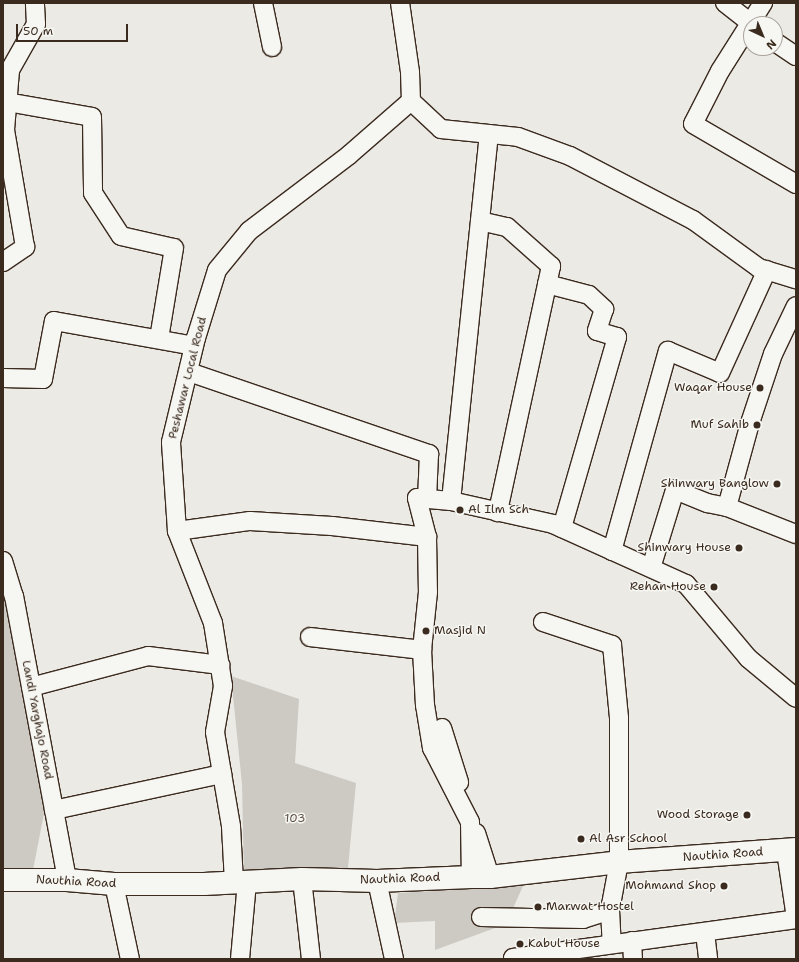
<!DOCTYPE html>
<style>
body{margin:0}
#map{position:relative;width:799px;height:962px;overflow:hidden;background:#ebeae5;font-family:"Shantell Sans",sans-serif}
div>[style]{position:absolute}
.green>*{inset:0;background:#cdcac4}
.roads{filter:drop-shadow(1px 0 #3b2a1e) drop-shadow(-1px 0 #3b2a1e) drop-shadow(0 1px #3b2a1e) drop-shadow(0 -1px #3b2a1e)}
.minor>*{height:18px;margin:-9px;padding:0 9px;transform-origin:9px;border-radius:9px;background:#f6f6f2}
.major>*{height:22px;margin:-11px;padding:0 11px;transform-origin:11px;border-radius:11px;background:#f6f6f2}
.dots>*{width:11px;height:11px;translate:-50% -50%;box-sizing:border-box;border:2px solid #f6f6f2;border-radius:50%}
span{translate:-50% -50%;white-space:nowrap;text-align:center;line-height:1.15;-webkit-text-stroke:3px #f6f6f2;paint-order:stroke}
.street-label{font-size:12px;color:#3b2a1e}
.poi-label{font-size:12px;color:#3b2a1e}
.right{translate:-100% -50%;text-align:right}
.left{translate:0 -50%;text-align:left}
.park-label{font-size:12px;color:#605248}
.frame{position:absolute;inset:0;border:4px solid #3b2a1e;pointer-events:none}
.north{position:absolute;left:743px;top:16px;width:40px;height:40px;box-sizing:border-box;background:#f6f6f2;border:1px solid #aba49d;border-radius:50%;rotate:136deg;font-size:11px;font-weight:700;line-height:16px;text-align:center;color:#3b2a1e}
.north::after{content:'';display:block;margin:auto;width:14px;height:18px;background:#3b2a1e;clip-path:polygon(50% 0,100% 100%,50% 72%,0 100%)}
.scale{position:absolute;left:16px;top:24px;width:112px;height:18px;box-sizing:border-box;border:2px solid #3b2a1e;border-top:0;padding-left:5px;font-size:12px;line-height:14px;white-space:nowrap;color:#3b2a1e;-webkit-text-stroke:3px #f6f6f2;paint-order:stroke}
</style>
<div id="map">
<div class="green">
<i style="clip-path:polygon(3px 584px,46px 803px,33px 870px,3px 870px)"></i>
<i style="clip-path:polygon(231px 676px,299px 699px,295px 763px,356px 783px,348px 868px,244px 877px,242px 784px)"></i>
<i style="clip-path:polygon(523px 886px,506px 924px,435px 950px,435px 921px,394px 923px,398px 893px)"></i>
</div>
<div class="roads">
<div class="minor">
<i style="left:263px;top:3px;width:45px;rotate:78.4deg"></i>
<i style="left:725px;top:3px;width:34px;rotate:38deg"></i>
<i style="left:763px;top:3px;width:80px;rotate:122.3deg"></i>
<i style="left:720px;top:71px;width:59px;rotate:117deg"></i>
<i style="left:693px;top:124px;width:119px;rotate:30.2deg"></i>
<i style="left:775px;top:42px;width:25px;rotate:34deg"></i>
<i style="left:411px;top:101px;width:41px;rotate:43deg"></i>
<i style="left:441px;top:129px;width:77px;rotate:5.9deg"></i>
<i style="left:518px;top:137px;width:55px;rotate:20.1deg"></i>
<i style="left:570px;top:156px;width:139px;rotate:27.5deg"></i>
<i style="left:693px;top:220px;width:82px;rotate:36deg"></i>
<i style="left:759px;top:268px;width:39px;rotate:17deg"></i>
<i style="left:7px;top:102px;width:86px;rotate:10deg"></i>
<i style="left:92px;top:117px;width:76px;rotate:89.2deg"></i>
<i style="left:93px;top:193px;width:51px;rotate:56.9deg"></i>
<i style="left:121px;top:236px;width:54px;rotate:12.8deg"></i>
<i style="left:174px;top:248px;width:92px;rotate:99.4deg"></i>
<i style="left:480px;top:221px;width:28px;rotate:13deg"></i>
<i style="left:507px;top:227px;width:59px;rotate:41.6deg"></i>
<i style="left:551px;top:266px;width:252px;rotate:102.2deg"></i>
<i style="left:3px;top:262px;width:27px;rotate:-34deg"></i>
<i style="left:25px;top:247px;width:119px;rotate:-99.7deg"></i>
<i style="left:5px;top:130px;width:60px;rotate:-85.2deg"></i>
<i style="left:10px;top:70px;width:53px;rotate:-60.5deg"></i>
<i style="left:36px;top:24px;width:21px;rotate:-93deg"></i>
<i style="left:547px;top:284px;width:43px;rotate:14.7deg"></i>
<i style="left:589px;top:295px;width:21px;rotate:43deg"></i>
<i style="left:604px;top:309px;width:23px;rotate:108deg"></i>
<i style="left:597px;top:331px;width:21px;rotate:17deg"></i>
<i style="left:617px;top:337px;width:199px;rotate:106.1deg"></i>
<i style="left:189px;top:372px;width:254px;rotate:18.9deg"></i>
<i style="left:429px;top:454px;width:45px;rotate:92.5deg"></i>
<i style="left:3px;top:378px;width:40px;rotate:1.4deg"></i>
<i style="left:43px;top:379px;width:59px;rotate:-79.3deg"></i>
<i style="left:54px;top:321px;width:142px;rotate:10.1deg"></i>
<i style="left:451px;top:501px;width:369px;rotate:-84.1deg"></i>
<i style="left:727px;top:507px;width:87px;rotate:-74.7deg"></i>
<i style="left:750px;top:423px;width:73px;rotate:-71.6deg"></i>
<i style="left:773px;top:354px;width:53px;rotate:-64.4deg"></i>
<i style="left:177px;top:531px;width:74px;rotate:-7.8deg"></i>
<i style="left:250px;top:521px;width:82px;rotate:3.5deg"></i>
<i style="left:332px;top:526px;width:96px;rotate:6.6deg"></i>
<i style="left:427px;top:537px;width:40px;rotate:-104.4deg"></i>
<i style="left:417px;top:498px;width:34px;rotate:5deg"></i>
<i style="left:451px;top:501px;width:105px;rotate:12.7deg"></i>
<i style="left:553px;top:524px;width:146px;rotate:24.3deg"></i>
<i style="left:686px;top:584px;width:97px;rotate:50deg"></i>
<i style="left:748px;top:658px;width:62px;rotate:39.8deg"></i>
<i style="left:427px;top:537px;width:55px;rotate:89deg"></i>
<i style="left:428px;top:592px;width:58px;rotate:95.9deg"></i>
<i style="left:422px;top:650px;width:55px;rotate:86.9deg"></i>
<i style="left:425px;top:705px;width:44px;rotate:80.8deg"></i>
<i style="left:432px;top:748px;width:83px;rotate:62.8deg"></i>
<i style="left:470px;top:822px;width:55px;rotate:89deg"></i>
<i style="left:612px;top:551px;width:208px;rotate:-74.4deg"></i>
<i style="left:668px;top:351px;width:56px;rotate:22.9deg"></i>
<i style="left:720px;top:373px;width:113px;rotate:-65.5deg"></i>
<i style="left:3px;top:561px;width:37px;rotate:73deg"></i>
<i style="left:14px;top:596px;width:289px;rotate:79.4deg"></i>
<i style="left:651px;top:568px;width:82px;rotate:-72.9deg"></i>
<i style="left:675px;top:490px;width:35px;rotate:22deg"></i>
<i style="left:707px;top:503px;width:20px;rotate:11deg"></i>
<i style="left:727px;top:507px;width:74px;rotate:21.4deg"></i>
<i style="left:543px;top:622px;width:73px;rotate:18.4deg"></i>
<i style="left:612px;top:645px;width:73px;rotate:84.5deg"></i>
<i style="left:619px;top:718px;width:144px;rotate:90deg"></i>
<i style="left:619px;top:862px;width:49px;rotate:100.6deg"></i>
<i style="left:610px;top:910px;width:34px;rotate:87deg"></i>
<i style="left:310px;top:637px;width:113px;rotate:6.6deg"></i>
<i style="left:31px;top:687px;width:121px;rotate:-14.8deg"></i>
<i style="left:148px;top:656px;width:73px;rotate:7.1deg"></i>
<i style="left:442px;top:728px;width:57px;rotate:72.5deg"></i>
<i style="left:54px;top:810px;width:172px;rotate:-12.1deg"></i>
<i style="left:476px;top:833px;width:46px;rotate:72.3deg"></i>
<i style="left:786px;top:851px;width:68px;rotate:81.5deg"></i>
<i style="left:302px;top:879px;width:81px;rotate:83.6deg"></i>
<i style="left:377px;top:881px;width:80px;rotate:77.7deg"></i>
<i style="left:234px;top:882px;width:56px;rotate:-93.1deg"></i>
<i style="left:231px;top:826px;width:95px;rotate:-99.7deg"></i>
<i style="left:215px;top:732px;width:47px;rotate:-80.1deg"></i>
<i style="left:223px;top:686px;width:64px;rotate:-99deg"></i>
<i style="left:213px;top:623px;width:99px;rotate:-111.4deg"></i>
<i style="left:177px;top:531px;width:89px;rotate:-93.9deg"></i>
<i style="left:171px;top:442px;width:107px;rotate:-76.5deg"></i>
<i style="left:196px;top:338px;width:71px;rotate:-72.8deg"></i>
<i style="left:217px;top:270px;width:50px;rotate:-50.6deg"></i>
<i style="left:249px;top:231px;width:126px;rotate:-37.2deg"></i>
<i style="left:349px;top:155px;width:82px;rotate:-41.1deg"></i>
<i style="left:411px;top:101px;width:29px;rotate:-92deg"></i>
<i style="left:410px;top:72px;width:70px;rotate:-98.2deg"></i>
<i style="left:114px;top:884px;width:77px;rotate:78deg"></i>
<i style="left:481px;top:917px;width:102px;rotate:1.1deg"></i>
<i style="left:583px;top:919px;width:28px;rotate:-18deg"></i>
<i style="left:705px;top:933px;width:26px;rotate:83deg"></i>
<i style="left:632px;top:941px;width:18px;rotate:87deg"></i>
<i style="left:513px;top:958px;width:286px;rotate:-7.8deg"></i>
<i style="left:240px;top:959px;width:77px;rotate:-84.8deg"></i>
</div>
<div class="major">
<i style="left:3px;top:880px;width:64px"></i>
<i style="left:67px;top:880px;width:47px;rotate:4.9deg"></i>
<i style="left:114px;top:884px;width:90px"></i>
<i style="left:204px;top:884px;width:98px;rotate:-2.9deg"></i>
<i style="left:302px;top:879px;width:75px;rotate:1.5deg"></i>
<i style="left:377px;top:881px;width:94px;rotate:-2.4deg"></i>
<i style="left:471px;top:877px;width:19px"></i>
<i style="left:490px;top:877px;width:130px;rotate:-6.6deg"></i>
<i style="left:619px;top:862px;width:177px;rotate:-4.2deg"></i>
</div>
</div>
<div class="dots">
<i style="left:760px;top:388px;background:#3b2a1e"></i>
<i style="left:757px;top:425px;background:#3b2a1e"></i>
<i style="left:777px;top:484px;background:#3b2a1e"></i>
<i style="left:460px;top:510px;background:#3b2a1e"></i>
<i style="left:739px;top:548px;background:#3b2a1e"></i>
<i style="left:714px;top:587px;background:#3b2a1e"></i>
<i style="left:426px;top:631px;background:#3b2a1e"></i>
<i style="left:747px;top:815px;background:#3b2a1e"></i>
<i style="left:581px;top:839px;background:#3b2a1e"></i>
<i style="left:724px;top:886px;background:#3b2a1e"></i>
<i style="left:538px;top:907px;background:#3b2a1e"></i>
<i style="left:520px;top:944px;background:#3b2a1e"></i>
</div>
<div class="street-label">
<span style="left:188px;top:378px;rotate:-76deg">Peshawar Local Road</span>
<span style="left:37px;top:720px;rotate:79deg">Landi Yarghajo Road</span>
<span style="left:723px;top:855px;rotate:-4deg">Nauthia Road</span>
<span style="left:400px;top:879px;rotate:-2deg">Nauthia Road</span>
<span style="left:76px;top:882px;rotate:3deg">Nauthia Road</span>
</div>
<div class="poi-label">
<span class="right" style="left:752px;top:388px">Waqar House</span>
<span class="right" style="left:749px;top:425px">Muf Sahib</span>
<span class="right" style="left:769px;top:484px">Shinwary Banglow</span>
<span class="left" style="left:468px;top:510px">Al Ilm Sch</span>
<span class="right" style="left:731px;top:548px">Shinwary House</span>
<span class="right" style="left:706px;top:587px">Rehan House</span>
<span class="left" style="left:434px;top:631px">Masjid N</span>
<span class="right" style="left:739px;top:815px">Wood Storage</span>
<span class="left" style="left:589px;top:839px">Al Asr School</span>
<span class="right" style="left:716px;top:886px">Mohmand Shop</span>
<span class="left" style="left:546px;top:907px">Marwat Hostel</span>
<span class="left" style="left:528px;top:944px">Kabul House</span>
</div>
<div class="park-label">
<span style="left:295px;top:819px">103</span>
</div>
<div class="frame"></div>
<div class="north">N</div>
<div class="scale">50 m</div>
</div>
